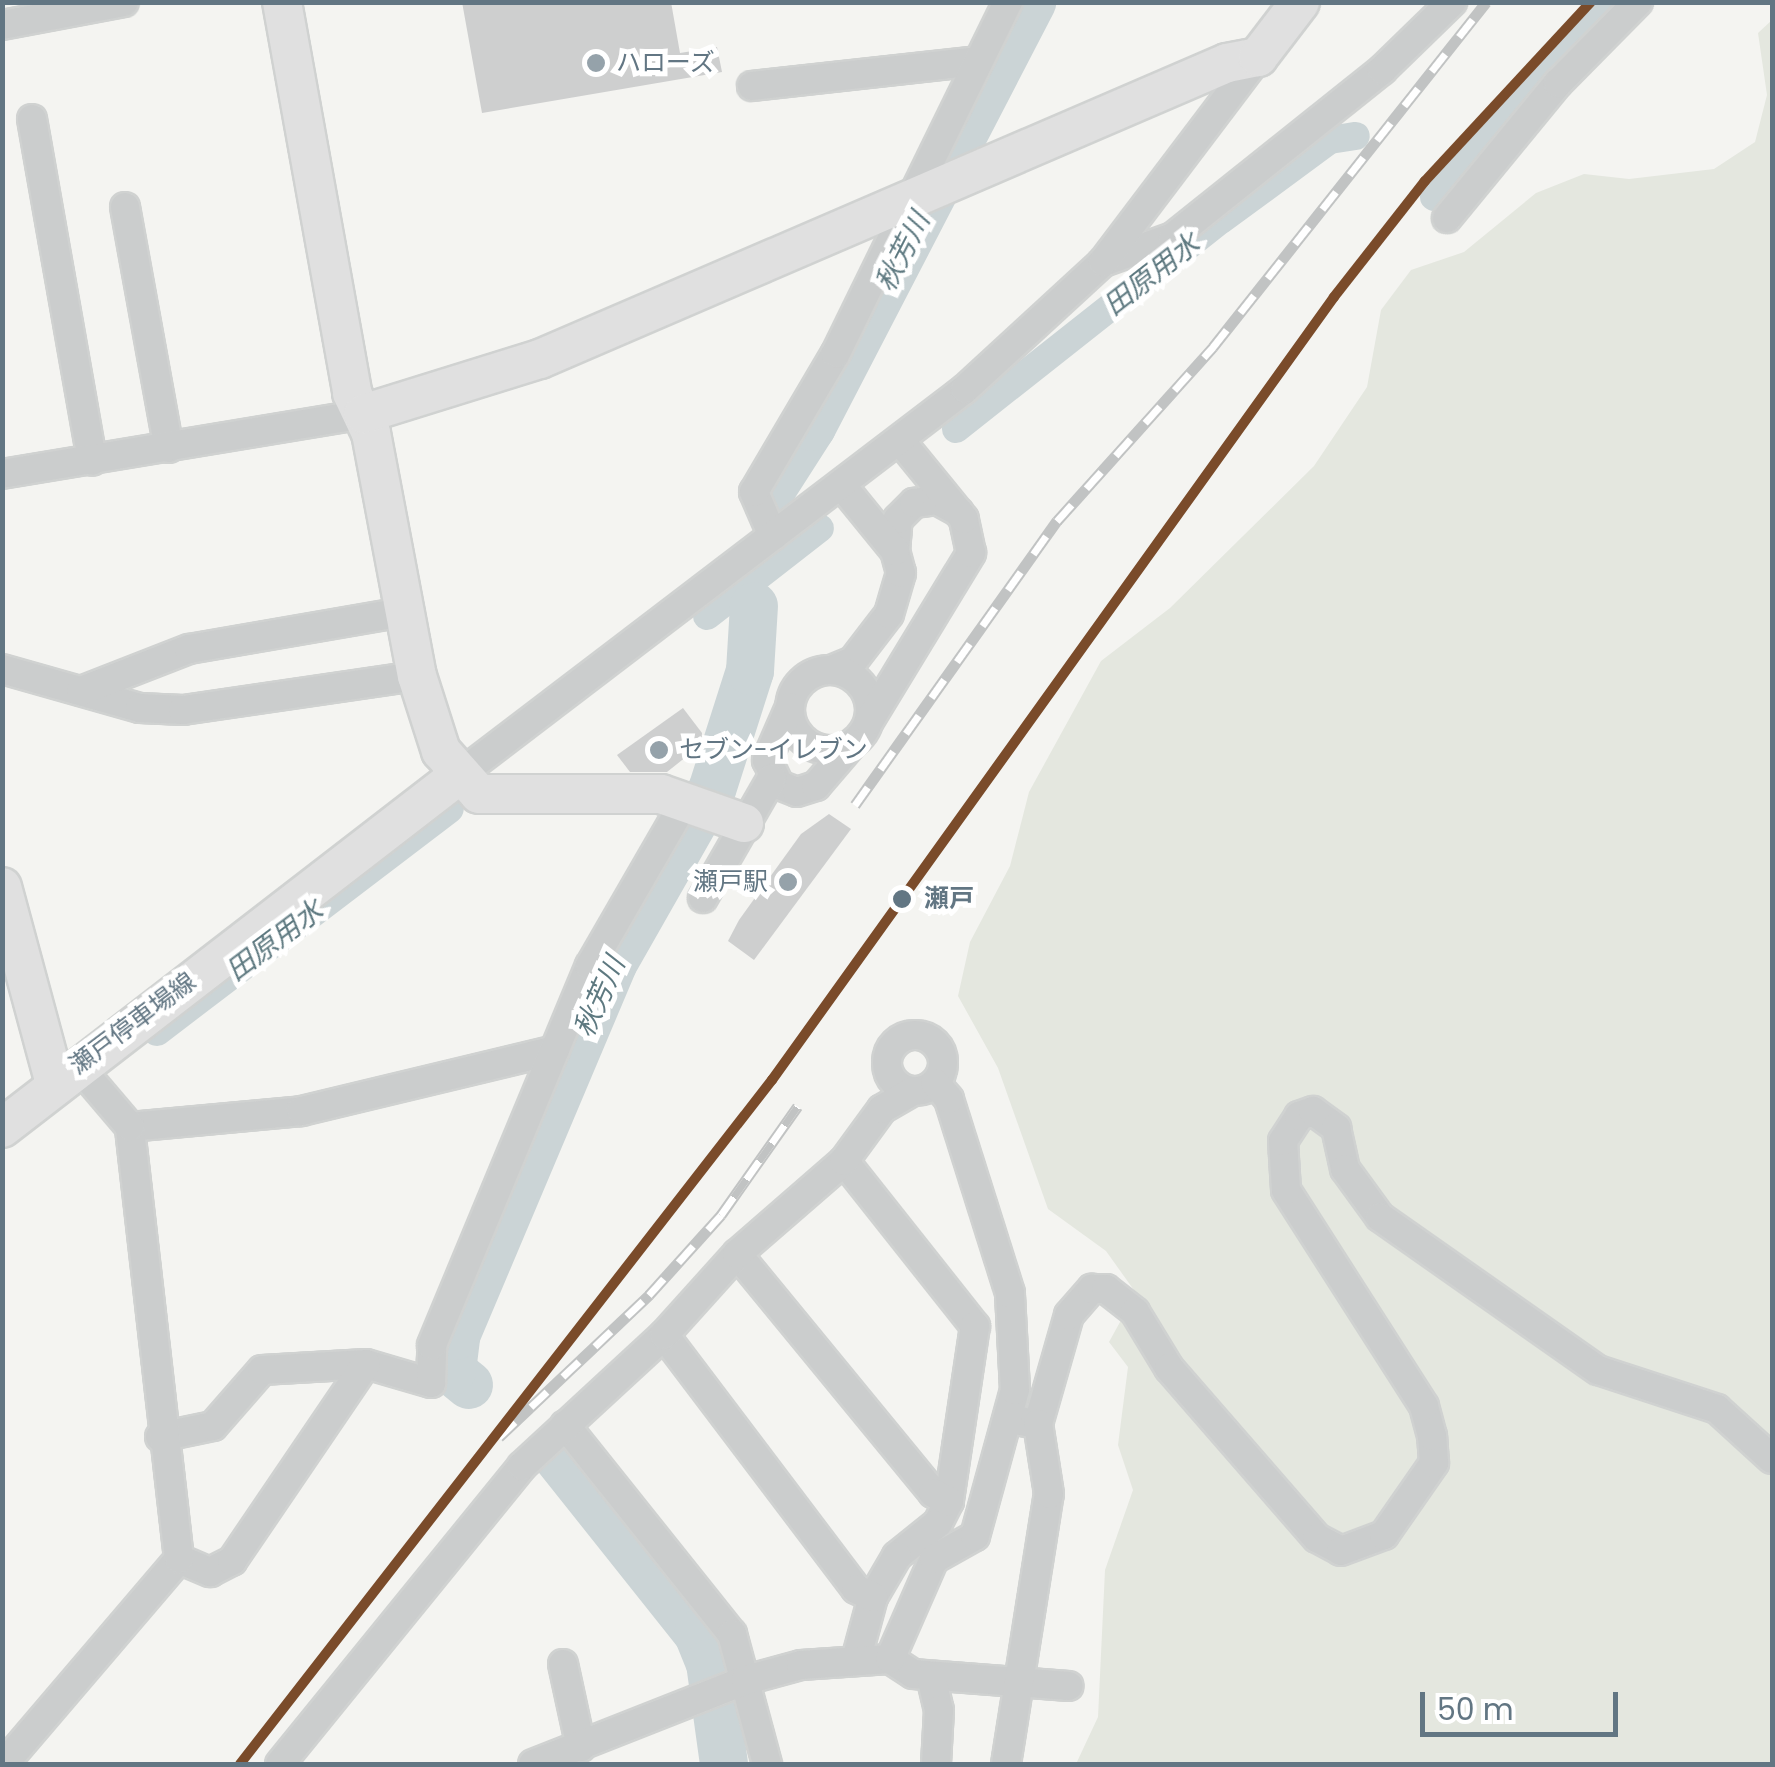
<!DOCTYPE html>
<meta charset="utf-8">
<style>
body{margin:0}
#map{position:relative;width:1775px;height:1767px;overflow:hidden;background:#f4f4f1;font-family:Poppins,"Noto Sans JP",sans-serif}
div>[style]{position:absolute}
.green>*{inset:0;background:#e4e7df}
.canal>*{height:28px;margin:-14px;padding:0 14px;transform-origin:14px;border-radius:14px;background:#cbd4d6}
.river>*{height:48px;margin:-24px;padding:0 24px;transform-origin:24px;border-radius:24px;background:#cbd4d6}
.building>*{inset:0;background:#cecfcf}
.roads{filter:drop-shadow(2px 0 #d0d2d1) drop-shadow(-2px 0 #d0d2d1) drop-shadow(0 2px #d0d2d1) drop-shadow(0 -2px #d0d2d1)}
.street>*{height:28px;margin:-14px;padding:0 14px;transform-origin:14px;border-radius:14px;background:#cbcdcd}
.street>.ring{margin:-14px;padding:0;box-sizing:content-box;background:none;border:28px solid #cbcdcd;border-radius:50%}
.secondary>*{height:38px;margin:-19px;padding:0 19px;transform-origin:19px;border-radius:19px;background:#e0e0e0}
.rail>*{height:11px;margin-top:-5.5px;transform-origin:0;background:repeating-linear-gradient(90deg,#fff 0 22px,#c1c3c3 0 44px);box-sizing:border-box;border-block:2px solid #c1c3c3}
.rail-1>*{height:10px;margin:-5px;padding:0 5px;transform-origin:5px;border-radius:5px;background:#7a4b2a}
.dots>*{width:28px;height:28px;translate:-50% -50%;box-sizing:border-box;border:5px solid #fff;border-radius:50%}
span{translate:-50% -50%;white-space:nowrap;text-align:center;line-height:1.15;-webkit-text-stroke:10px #fff;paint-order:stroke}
.poi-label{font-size:25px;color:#627683}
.left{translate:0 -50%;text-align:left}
.right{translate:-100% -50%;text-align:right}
.stop-label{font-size:25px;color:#627683;font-weight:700}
.street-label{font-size:25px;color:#627683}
.water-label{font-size:28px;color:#5e7980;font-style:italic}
.frame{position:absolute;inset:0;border:5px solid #627683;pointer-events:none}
.scale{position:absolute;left:1420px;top:1692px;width:198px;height:45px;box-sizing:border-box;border:5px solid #627683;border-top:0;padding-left:12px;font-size:30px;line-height:35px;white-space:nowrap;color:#627683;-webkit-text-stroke:8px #fff;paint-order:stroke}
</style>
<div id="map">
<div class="green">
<i style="clip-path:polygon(1772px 20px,1772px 1764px,1076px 1764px,1098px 1717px,1105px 1570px,1133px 1490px,1118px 1445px,1128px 1367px,1109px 1342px,1136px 1293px,1106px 1251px,1048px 1209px,998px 1068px,958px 996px,970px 942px,1010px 866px,1029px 792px,1101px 661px,1170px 608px,1314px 466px,1367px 387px,1381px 310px,1411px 270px,1464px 252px,1536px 193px,1584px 174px,1629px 179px,1714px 169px,1755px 142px,1767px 95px,1758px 33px)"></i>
</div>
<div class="canal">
<i style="left:1434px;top:197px;width:263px;rotate:-47.8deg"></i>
<i style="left:956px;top:429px;width:337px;rotate:-38.3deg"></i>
<i style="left:1221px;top:220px;width:135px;rotate:-36.3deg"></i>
<i style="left:1330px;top:140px;width:26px;rotate:-9deg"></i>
<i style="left:707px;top:616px;width:143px;rotate:-37.9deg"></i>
<i style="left:157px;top:1032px;width:368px;rotate:-37.3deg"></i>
</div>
<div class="river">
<i style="left:767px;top:497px;width:83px;rotate:-57.3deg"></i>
<i style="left:812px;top:427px;width:479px;rotate:-62.6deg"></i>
<i style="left:469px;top:1385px;width:22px;rotate:-141deg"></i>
<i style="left:452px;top:1371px;width:35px;rotate:-83deg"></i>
<i style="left:456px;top:1336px;width:404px;rotate:-67.1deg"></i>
<i style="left:613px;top:964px;width:200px;rotate:-60.4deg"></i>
<i style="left:712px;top:790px;width:125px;rotate:-72.3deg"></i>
<i style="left:750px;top:671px;width:65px;rotate:-86.5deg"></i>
<i style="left:558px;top:1458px;width:225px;rotate:51.5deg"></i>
<i style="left:698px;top:1634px;width:31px;rotate:68deg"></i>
<i style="left:710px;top:1663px;width:102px;rotate:82.1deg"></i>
</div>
<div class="building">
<i style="clip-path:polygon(462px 2px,671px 2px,680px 53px,717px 47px,722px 72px,482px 113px)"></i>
<i style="clip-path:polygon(683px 708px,702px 733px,701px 745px,667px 772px,630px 772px,617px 755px)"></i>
<i style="clip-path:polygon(829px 814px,851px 829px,754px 960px,728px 941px,739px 920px,801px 834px)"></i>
</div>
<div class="roads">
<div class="street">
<i style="left:2px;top:25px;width:124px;rotate:-10.7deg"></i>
<i style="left:752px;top:86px;width:226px;rotate:-6.3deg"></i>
<i style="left:32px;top:119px;width:347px;rotate:80deg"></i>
<i style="left:125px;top:207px;width:245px;rotate:79.7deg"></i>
<i style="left:1447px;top:218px;width:175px;rotate:-50.6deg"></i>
<i style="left:1558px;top:83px;width:114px;rotate:-45.4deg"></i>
<i style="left:1103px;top:262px;width:74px;rotate:-19.7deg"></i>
<i style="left:1173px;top:237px;width:268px;rotate:-38.6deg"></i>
<i style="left:1382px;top:70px;width:98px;rotate:-44.2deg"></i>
<i style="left:2px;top:474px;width:366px;rotate:-9.4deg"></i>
<i style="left:773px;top:536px;width:48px;rotate:-113.4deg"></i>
<i style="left:754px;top:492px;width:161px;rotate:-59.5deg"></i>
<i style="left:836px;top:353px;width:391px;rotate:-63.9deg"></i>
<i style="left:895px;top:551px;width:32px;rotate:-85deg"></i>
<i style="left:898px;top:519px;width:23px;rotate:-45deg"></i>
<i style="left:914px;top:503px;width:23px;rotate:-7deg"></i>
<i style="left:937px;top:500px;width:25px;rotate:29deg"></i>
<i style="left:2px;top:669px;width:143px;rotate:15.8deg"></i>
<i style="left:140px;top:708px;width:43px;rotate:2.7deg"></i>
<i style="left:183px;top:710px;width:236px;rotate:-8.3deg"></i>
<i style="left:834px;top:669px;width:21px;rotate:-23deg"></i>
<i style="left:853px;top:661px;width:59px;rotate:-52.5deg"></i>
<i style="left:889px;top:614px;width:43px;rotate:-73.7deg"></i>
<i style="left:901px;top:573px;width:23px;rotate:-105deg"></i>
<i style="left:895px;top:551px;width:82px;rotate:-129.1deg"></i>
<i class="ring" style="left:790px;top:670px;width:52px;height:52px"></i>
<i style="left:81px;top:691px;width:116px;rotate:-21.3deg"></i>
<i style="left:189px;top:649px;width:218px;rotate:-9.8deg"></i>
<i style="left:790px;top:707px;width:58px;rotate:113.5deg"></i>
<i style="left:767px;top:760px;width:28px;rotate:64deg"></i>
<i style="left:779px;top:785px;width:19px;rotate:21deg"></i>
<i style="left:797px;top:792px;width:20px;rotate:-18deg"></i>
<i style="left:816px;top:786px;width:55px;rotate:-49.4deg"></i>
<i style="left:869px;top:721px;width:197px;rotate:-58.7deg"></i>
<i style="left:971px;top:553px;width:35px;rotate:-102deg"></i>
<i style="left:964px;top:519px;width:98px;rotate:-129.2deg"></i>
<i style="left:458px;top:776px;width:638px;rotate:-37.35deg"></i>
<i style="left:965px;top:389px;width:188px;rotate:-42.6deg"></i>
<i style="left:1103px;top:262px;width:257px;rotate:-52.9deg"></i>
<i style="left:703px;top:898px;width:138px;rotate:-60.1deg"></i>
<i class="ring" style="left:887px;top:1035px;width:28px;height:28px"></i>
<i style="left:130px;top:1127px;width:172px;rotate:-5.3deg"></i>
<i style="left:301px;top:1111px;width:261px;rotate:-13.5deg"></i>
<i style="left:844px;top:1161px;width:211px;rotate:51.6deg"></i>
<i style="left:975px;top:1326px;width:177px;rotate:98.5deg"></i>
<i style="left:949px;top:1501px;width:25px;rotate:117deg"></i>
<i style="left:938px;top:1523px;width:53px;rotate:141.2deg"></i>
<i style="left:897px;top:1556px;width:48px;rotate:120.3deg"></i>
<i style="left:873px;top:1597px;width:65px;rotate:105.1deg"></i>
<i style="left:737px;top:1254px;width:309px;rotate:50.6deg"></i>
<i style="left:933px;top:1493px;width:18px;rotate:27deg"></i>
<i style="left:664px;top:1335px;width:318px;rotate:52.9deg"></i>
<i style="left:856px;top:1589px;width:19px;rotate:25deg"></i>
<i style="left:1009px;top:1419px;width:29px;rotate:10deg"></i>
<i style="left:1038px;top:1424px;width:113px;rotate:-74.1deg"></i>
<i style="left:1069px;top:1315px;width:35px;rotate:-49deg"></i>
<i style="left:1092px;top:1289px;width:14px"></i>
<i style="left:1106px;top:1289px;width:37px;rotate:38deg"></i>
<i style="left:1135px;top:1312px;width:66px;rotate:58.7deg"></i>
<i style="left:1169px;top:1368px;width:225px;rotate:49deg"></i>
<i style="left:1317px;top:1538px;width:27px;rotate:28deg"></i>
<i style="left:1341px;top:1551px;width:46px;rotate:-20.4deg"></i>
<i style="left:1384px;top:1535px;width:88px;rotate:-55.2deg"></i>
<i style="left:1434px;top:1463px;width:27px;rotate:-94deg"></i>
<i style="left:1432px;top:1436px;width:31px;rotate:-105deg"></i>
<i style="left:1424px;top:1406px;width:256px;rotate:-122.6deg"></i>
<i style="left:1286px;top:1190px;width:49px;rotate:-93.5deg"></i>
<i style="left:1283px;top:1141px;width:30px;rotate:-57deg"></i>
<i style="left:1299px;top:1116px;width:15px;rotate:-20deg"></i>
<i style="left:1313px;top:1111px;width:29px;rotate:36deg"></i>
<i style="left:1336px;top:1128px;width:42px;rotate:77.6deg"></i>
<i style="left:1345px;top:1169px;width:59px;rotate:53.9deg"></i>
<i style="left:1380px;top:1217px;width:266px;rotate:35.1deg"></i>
<i style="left:1598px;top:1370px;width:125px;rotate:18.1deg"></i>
<i style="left:1717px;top:1409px;width:74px;rotate:42.3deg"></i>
<i style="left:565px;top:1425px;width:268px;rotate:51.4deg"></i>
<i style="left:732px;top:1634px;width:135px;rotate:74.9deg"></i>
<i style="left:160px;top:1437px;width:54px;rotate:-11.7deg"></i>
<i style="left:213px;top:1426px;width:74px;rotate:-48.8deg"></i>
<i style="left:262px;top:1370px;width:104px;rotate:-3.3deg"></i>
<i style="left:366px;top:1364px;width:68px;rotate:16.3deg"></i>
<i style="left:431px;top:1383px;width:38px;rotate:-88deg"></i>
<i style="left:432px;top:1345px;width:411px;rotate:-67.4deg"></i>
<i style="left:590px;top:966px;width:192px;rotate:-60deg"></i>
<i style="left:179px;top:1559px;width:34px;rotate:23deg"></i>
<i style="left:210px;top:1572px;width:25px;rotate:-27deg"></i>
<i style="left:232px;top:1561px;width:238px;rotate:-55.8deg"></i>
<i style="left:890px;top:1659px;width:27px;rotate:33deg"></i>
<i style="left:913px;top:1674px;width:156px;rotate:4.4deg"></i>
<i style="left:563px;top:1664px;width:85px;rotate:77.8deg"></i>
<i style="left:931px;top:1676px;width:35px;rotate:77deg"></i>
<i style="left:939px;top:1710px;width:54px;rotate:93.2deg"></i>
<i style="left:4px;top:1764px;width:270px;rotate:-49.5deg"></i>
<i style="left:179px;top:1559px;width:435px;rotate:-96.5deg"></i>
<i style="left:130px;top:1127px;width:80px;rotate:-130.4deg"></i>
<i style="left:280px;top:1764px;width:384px;rotate:-50.9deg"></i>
<i style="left:522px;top:1466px;width:193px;rotate:-42.7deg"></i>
<i style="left:664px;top:1335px;width:109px;rotate:-48deg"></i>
<i style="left:737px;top:1254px;width:142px;rotate:-41deg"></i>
<i style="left:844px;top:1161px;width:64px;rotate:-53.8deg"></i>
<i style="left:882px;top:1109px;width:36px;rotate:-30deg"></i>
<i style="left:533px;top:1764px;width:229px;rotate:-21.5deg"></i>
<i style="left:746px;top:1680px;width:57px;rotate:-15.3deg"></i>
<i style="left:801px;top:1665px;width:89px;rotate:-3.9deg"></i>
<i style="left:890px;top:1659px;width:109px;rotate:-66.3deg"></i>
<i style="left:934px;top:1559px;width:47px;rotate:-29.3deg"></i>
<i style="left:975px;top:1536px;width:151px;rotate:-74.7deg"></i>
<i style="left:1015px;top:1390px;width:97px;rotate:-93deg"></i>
<i style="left:1010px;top:1293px;width:203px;rotate:-107.5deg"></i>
<i style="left:949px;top:1099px;width:21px;rotate:-131deg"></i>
<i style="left:1006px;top:1764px;width:273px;rotate:-81deg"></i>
<i style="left:1049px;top:1494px;width:71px;rotate:-98.9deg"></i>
</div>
<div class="secondary">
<i style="left:282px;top:2px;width:397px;rotate:79.8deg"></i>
<i style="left:352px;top:393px;width:44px;rotate:64.6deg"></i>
<i style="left:371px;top:433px;width:247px;rotate:79.3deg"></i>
<i style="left:417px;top:676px;width:79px;rotate:72.3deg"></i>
<i style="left:441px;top:751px;width:57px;rotate:48.5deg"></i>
<i style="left:479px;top:794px;width:182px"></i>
<i style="left:661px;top:794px;width:88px;rotate:19.3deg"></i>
<i style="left:363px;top:414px;width:185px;rotate:-17.3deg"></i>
<i style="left:540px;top:359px;width:748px;rotate:-23.31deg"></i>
<i style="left:1227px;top:63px;width:32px;rotate:-11deg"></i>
<i style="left:1258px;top:57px;width:69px;rotate:-52.6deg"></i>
<i style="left:2px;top:887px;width:204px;rotate:74.9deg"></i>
<i style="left:2px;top:1128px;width:576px;rotate:-37.67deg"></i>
</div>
</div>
<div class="rail">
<i style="left:855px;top:805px;width:349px;rotate:-54.6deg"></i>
<i style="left:1057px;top:521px;width:234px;rotate:-48.1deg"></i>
<i style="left:1213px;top:347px;width:440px;rotate:-51.6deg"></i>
<i style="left:499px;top:1437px;width:207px;rotate:-43.4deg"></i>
<i style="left:649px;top:1295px;width:108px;rotate:-48deg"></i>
<i style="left:721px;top:1215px;width:133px;rotate:-54.8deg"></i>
</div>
<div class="rail-1">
<i style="left:240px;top:1764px;width:867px;rotate:-52.13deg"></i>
<i style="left:772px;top:1080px;width:964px;rotate:-54.33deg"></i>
<i style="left:1334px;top:297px;width:147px;rotate:-51.9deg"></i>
<i style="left:1425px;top:181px;width:244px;rotate:-47.2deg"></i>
</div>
<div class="dots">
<i style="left:596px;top:63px;background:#95a2aa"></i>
<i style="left:659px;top:750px;background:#95a2aa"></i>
<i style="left:788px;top:882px;background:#95a2aa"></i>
<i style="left:902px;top:899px;background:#627683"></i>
</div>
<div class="poi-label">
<span class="left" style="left:616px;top:63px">ハローズ</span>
<span class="left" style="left:679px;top:750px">セブン-イレブン</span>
<span class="right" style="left:768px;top:882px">瀬戸駅</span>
</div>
<div class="stop-label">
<span class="left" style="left:924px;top:899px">瀬戸</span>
</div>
<div class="street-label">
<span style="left:133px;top:1024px;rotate:-37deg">瀬戸停車場線</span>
</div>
<div class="water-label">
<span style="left:903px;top:252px;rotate:-63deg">秋芳川</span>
<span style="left:1152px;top:275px;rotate:-38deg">田原用水</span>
<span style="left:275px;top:941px;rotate:-37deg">田原用水</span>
<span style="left:600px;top:997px;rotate:-66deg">秋芳川</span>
</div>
<div class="frame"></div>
<div class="scale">50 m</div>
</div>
